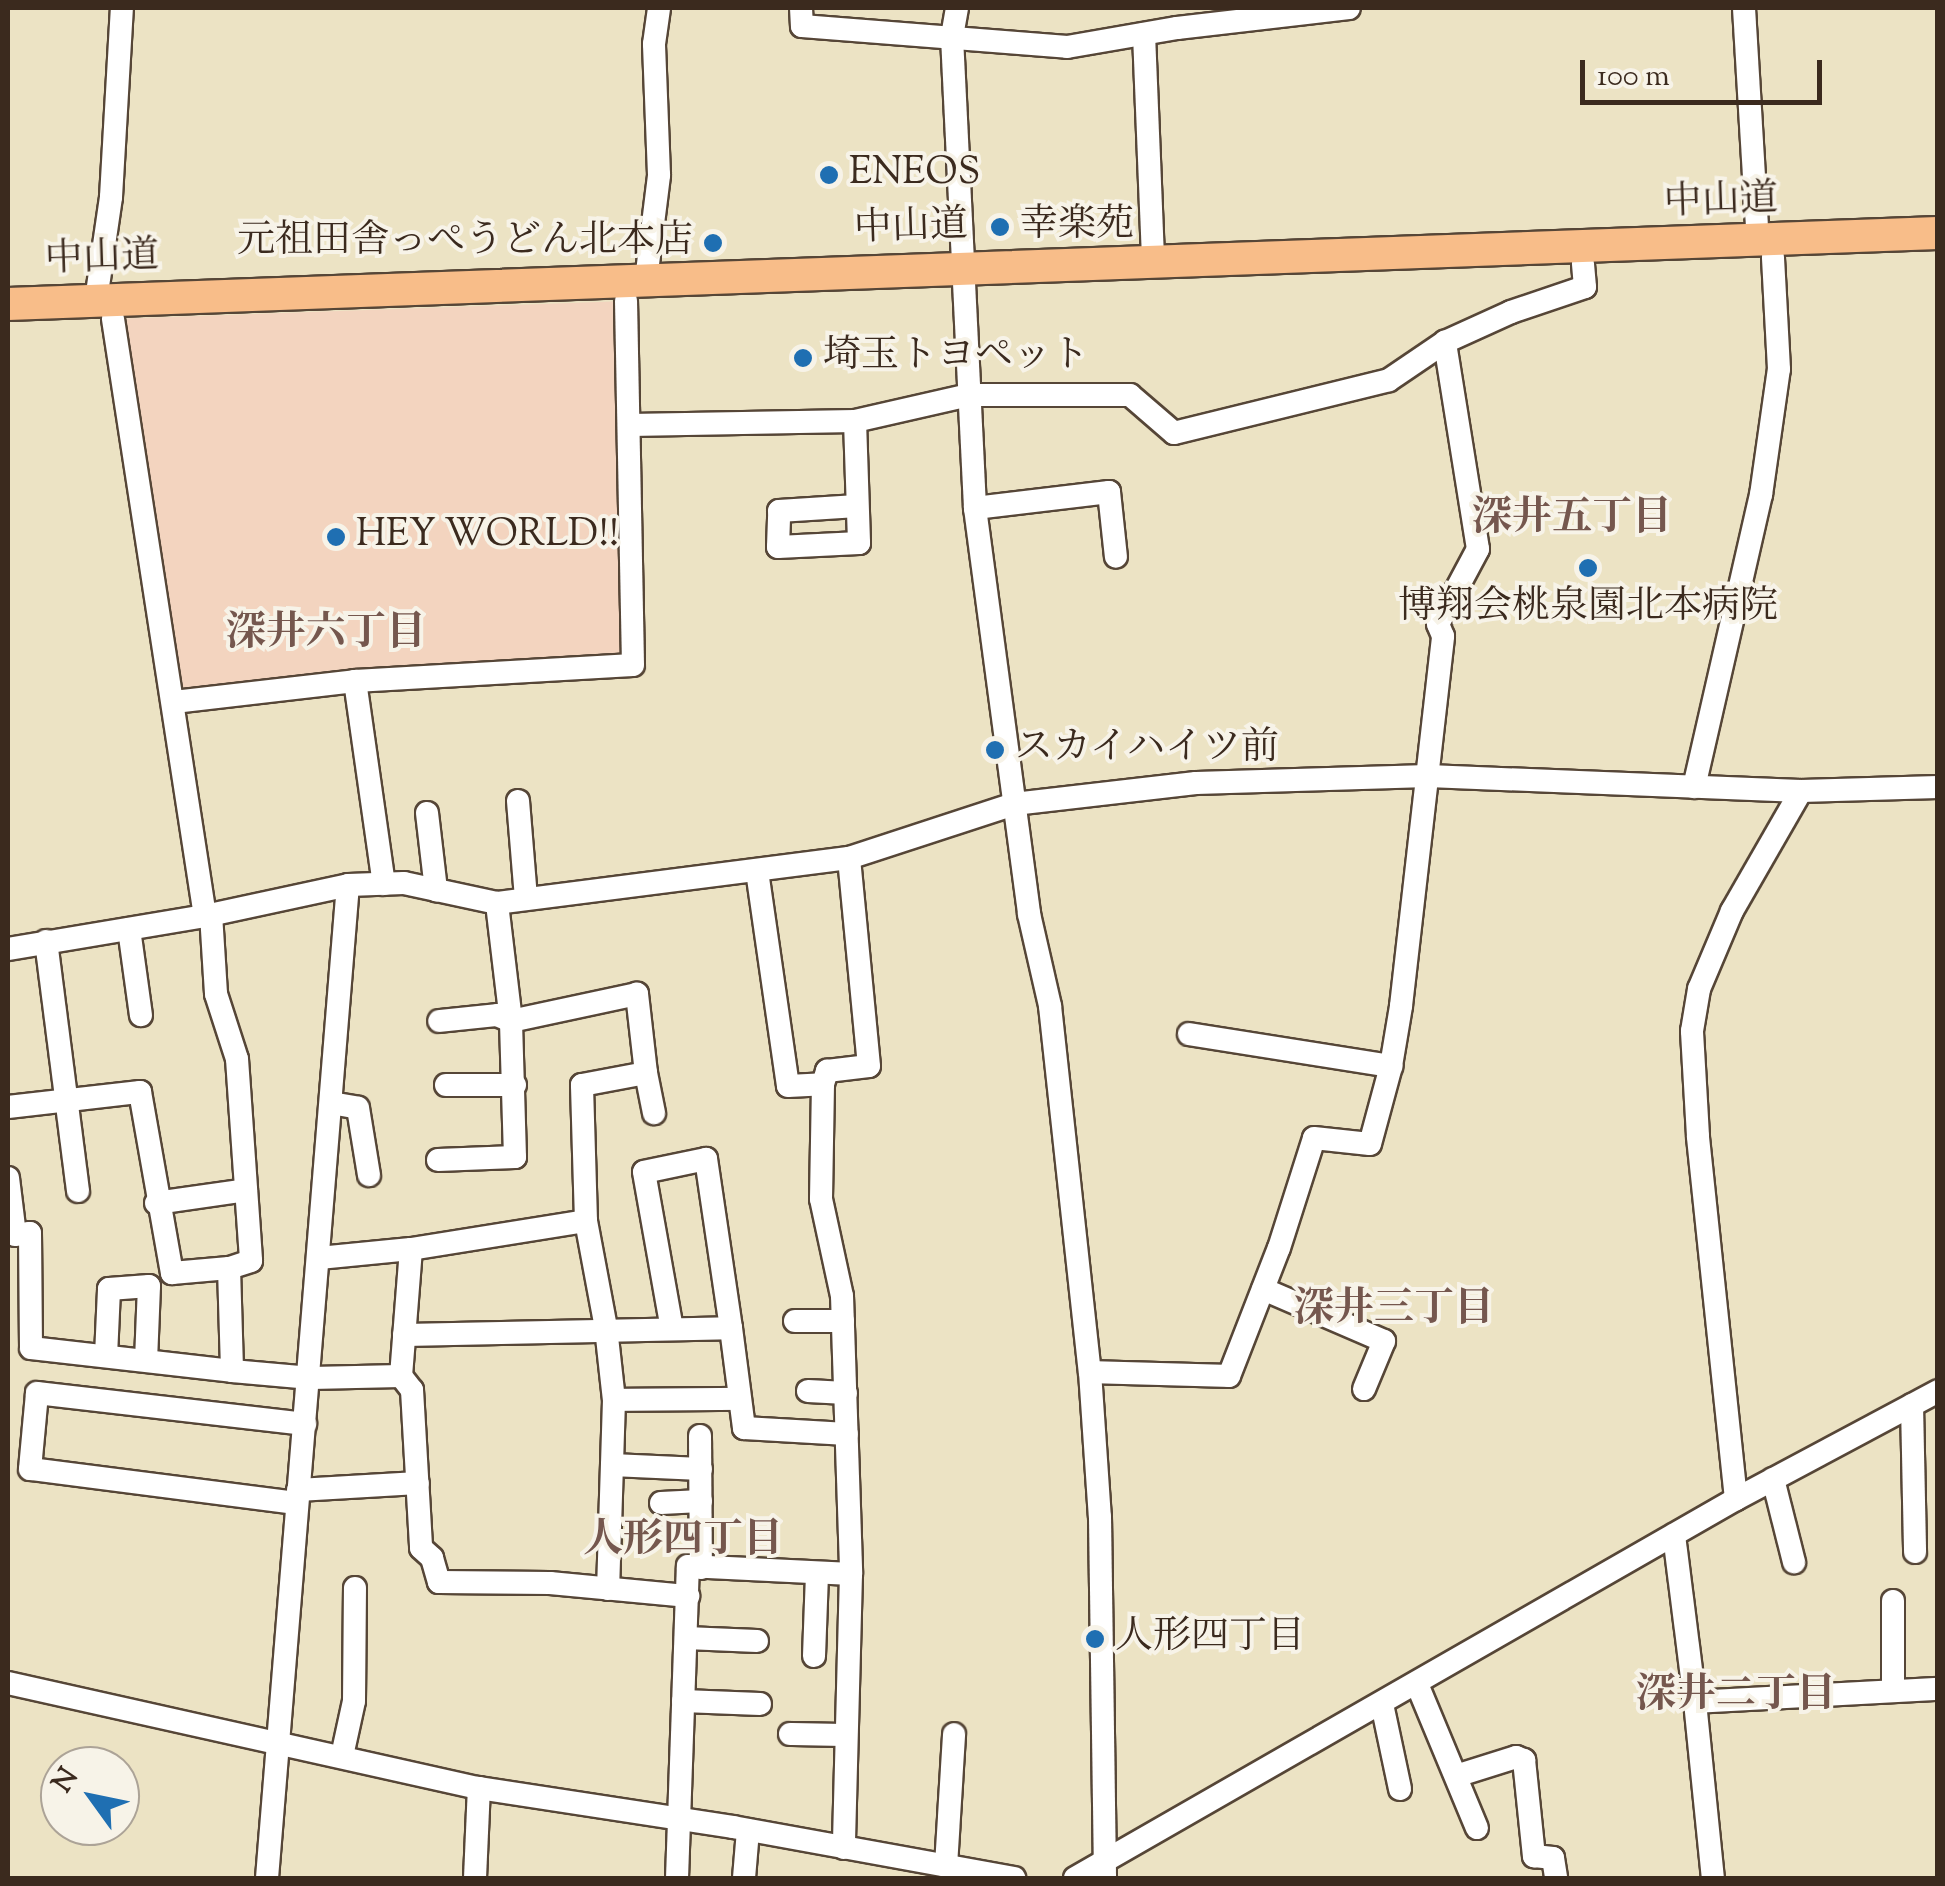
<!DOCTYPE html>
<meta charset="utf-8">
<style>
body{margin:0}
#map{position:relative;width:1945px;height:1886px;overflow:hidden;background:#ece3c4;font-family:"Sorts Mill Goudy","Noto Serif JP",serif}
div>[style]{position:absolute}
.built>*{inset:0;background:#f3d4bf}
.roads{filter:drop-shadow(2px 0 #564637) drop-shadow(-2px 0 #564637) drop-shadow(0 2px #564637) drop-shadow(0 -2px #564637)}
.minor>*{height:22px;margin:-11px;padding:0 11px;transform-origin:11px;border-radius:11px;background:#fff}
.highway>*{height:32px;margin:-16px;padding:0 16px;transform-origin:16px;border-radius:16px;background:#f8bd89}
.dots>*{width:28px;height:28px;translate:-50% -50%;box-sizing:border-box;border:5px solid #f7f3e8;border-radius:50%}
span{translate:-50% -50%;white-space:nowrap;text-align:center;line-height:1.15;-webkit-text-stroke:8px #f7f3e8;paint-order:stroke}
.poi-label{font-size:38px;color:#3b2a1e}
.left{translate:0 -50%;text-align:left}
.right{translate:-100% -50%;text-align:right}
.street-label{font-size:38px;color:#3b2a1e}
.neighbourhood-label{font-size:40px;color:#75574e;font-weight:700}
.frame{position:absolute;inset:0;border:10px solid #3b2a1e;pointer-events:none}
.north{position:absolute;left:40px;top:1746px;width:100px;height:100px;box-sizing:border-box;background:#f7f3e8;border:2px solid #aca397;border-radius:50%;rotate:303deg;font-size:28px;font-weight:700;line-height:40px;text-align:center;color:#3b2a1e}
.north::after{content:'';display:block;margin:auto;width:35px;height:45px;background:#1f6fb2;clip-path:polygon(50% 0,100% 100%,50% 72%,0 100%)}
.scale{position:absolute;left:1580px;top:60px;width:242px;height:45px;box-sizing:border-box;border:5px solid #3b2a1e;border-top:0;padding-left:12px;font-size:30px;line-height:35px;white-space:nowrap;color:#3b2a1e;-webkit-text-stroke:8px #f7f3e8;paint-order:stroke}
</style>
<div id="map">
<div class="built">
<i style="clip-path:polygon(626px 301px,633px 665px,174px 702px,113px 319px)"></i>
</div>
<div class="roads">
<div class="minor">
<i style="left:801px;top:8px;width:18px;rotate:87deg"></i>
<i style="left:802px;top:26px;width:266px;rotate:4.5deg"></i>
<i style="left:1067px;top:47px;width:112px;rotate:-9.8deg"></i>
<i style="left:1177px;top:28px;width:173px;rotate:-6.6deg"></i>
<i style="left:957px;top:8px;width:29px;rotate:100deg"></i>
<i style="left:952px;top:37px;width:472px;rotate:87.2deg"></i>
<i style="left:975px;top:508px;width:410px;rotate:82.4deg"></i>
<i style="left:1029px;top:914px;width:94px;rotate:77.1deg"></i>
<i style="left:1050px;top:1006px;width:368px;rotate:83.8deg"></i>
<i style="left:1090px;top:1372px;width:145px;rotate:86.1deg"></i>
<i style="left:1100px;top:1517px;width:361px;rotate:89.2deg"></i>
<i style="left:1744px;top:8px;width:234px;rotate:86.6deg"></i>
<i style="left:1144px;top:34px;width:227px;rotate:87.7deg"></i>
<i style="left:646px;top:280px;width:106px;rotate:-82.9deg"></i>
<i style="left:659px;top:175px;width:131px;rotate:-92.2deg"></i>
<i style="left:654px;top:44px;width:36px;rotate:-82deg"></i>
<i style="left:96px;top:300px;width:104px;rotate:-81.7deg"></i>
<i style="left:111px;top:197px;width:189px;rotate:-86.7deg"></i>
<i style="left:113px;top:319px;width:604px;rotate:81.24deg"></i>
<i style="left:855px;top:421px;width:122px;rotate:88.1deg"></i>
<i style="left:859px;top:543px;width:81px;rotate:177.2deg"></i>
<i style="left:778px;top:547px;width:36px;rotate:-88deg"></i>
<i style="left:779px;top:511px;width:78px;rotate:-3.7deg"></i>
<i style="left:630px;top:425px;width:225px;rotate:-1deg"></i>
<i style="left:855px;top:421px;width:117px;rotate:-12.8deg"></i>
<i style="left:969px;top:395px;width:161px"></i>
<i style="left:1130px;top:395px;width:58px;rotate:40.8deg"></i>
<i style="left:1174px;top:433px;width:221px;rotate:-13.8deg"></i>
<i style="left:1389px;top:380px;width:68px;rotate:-34.2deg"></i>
<i style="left:975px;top:508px;width:135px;rotate:-6.8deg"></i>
<i style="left:1109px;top:492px;width:65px;rotate:83.9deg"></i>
<i style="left:355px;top:681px;width:205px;rotate:81.9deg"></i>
<i style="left:174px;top:702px;width:182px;rotate:-6.6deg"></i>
<i style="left:355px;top:681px;width:278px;rotate:-3.3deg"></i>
<i style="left:633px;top:665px;width:364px;rotate:-91.1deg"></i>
<i style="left:1694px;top:787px;width:300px;rotate:-77.1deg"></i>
<i style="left:1761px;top:495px;width:127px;rotate:-81.9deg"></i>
<i style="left:1779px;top:369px;width:112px;rotate:-93.1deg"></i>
<i style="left:518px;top:801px;width:98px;rotate:85.3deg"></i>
<i style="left:427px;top:813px;width:78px;rotate:83.3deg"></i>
<i style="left:757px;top:871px;width:217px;rotate:81.8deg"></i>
<i style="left:788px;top:1086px;width:35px;rotate:-3deg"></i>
<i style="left:823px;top:1084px;width:115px;rotate:91deg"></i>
<i style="left:821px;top:1199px;width:99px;rotate:77.8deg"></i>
<i style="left:842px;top:1296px;width:278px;rotate:88.1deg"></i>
<i style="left:851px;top:1574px;width:274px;rotate:91.5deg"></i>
<i style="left:211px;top:914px;width:80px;rotate:86.4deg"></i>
<i style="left:216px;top:994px;width:68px;rotate:72.1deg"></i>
<i style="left:237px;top:1059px;width:202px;rotate:86deg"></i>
<i style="left:251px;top:1261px;width:23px;rotate:162deg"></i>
<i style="left:129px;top:929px;width:87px;rotate:82.1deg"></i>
<i style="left:46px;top:941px;width:252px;rotate:82.7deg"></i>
<i style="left:8px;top:949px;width:200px;rotate:-9.5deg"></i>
<i style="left:205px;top:916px;width:146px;rotate:-12.2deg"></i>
<i style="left:348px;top:885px;width:56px;rotate:-2deg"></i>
<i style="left:404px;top:883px;width:95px;rotate:12.1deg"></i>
<i style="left:497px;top:903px;width:355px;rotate:-7.3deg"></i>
<i style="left:849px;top:858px;width:174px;rotate:-18.1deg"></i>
<i style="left:1014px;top:804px;width:183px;rotate:-6.6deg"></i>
<i style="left:1196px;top:783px;width:232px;rotate:-1.7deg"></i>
<i style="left:1428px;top:776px;width:373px;rotate:2.3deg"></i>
<i style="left:1801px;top:791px;width:137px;rotate:-1.7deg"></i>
<i style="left:1189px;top:1034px;width:205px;rotate:9deg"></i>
<i style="left:646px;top:1073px;width:41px;rotate:78.7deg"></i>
<i style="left:823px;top:1084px;width:14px;rotate:-73deg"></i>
<i style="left:827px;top:1071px;width:42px;rotate:-6.8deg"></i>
<i style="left:869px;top:1066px;width:209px;rotate:-95.5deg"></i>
<i style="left:446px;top:1085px;width:69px"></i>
<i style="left:331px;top:1103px;width:27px;rotate:10deg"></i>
<i style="left:358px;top:1108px;width:68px;rotate:80.7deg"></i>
<i style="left:8px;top:1107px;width:133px;rotate:-6.5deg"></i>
<i style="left:140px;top:1092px;width:184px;rotate:80deg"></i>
<i style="left:172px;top:1273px;width:57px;rotate:-5deg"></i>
<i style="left:229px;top:1268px;width:103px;rotate:88.3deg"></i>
<i style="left:232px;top:1371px;width:79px;rotate:5.1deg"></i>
<i style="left:311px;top:1378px;width:90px;rotate:-1.3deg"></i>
<i style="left:438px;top:1160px;width:77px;rotate:-2.2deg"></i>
<i style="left:515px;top:1157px;width:136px;rotate:-91.7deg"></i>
<i style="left:511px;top:1021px;width:119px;rotate:-96.8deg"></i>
<i style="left:8px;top:1178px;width:57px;rotate:83deg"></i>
<i style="left:15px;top:1235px;width:15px;rotate:-8deg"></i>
<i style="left:30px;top:1233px;width:115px;rotate:89.5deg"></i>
<i style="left:31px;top:1348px;width:202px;rotate:6.5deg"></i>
<i style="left:156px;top:1203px;width:91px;rotate:-8.2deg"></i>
<i style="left:586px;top:1221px;width:109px;rotate:79.4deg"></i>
<i style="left:606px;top:1328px;width:72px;rotate:83.7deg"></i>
<i style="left:614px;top:1400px;width:189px;rotate:91.8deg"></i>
<i style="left:411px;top:1249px;width:127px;rotate:94.5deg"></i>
<i style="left:401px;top:1376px;width:18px;rotate:52deg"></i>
<i style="left:412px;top:1390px;width:158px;rotate:86.7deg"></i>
<i style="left:421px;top:1548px;width:15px;rotate:42deg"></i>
<i style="left:432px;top:1558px;width:25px;rotate:74deg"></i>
<i style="left:439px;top:1582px;width:111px;rotate:0.5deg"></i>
<i style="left:550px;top:1583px;width:139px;rotate:5.4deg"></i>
<i style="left:319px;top:1258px;width:92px;rotate:-5.6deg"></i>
<i style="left:411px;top:1249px;width:177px;rotate:-9.1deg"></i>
<i style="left:586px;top:1221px;width:136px;rotate:-91.7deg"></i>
<i style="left:582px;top:1085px;width:65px;rotate:-10.6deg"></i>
<i style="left:646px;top:1073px;width:80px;rotate:-96.5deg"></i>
<i style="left:637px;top:994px;width:129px;rotate:167.9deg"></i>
<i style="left:511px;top:1021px;width:15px;rotate:-157deg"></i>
<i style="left:497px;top:1015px;width:58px;rotate:174.1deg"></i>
<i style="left:1263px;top:1289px;width:132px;rotate:23.3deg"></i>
<i style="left:1384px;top:1341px;width:52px;rotate:112.6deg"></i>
<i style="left:795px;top:1321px;width:48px"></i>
<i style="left:731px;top:1328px;width:101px;rotate:82.6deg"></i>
<i style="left:744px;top:1428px;width:103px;rotate:3.3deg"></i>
<i style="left:404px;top:1335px;width:327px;rotate:-1.2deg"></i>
<i style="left:731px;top:1328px;width:171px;rotate:-98.4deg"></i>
<i style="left:706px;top:1159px;width:63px;rotate:168.2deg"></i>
<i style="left:644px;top:1172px;width:159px;rotate:79.9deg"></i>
<i style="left:106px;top:1356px;width:67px;rotate:-87.4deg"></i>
<i style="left:109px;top:1289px;width:40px;rotate:-4.3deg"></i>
<i style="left:149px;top:1286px;width:74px;rotate:92.3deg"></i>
<i style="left:1090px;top:1372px;width:139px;rotate:1.6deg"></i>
<i style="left:1229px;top:1376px;width:137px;rotate:-68.7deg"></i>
<i style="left:1279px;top:1248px;width:115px;rotate:-72.3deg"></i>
<i style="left:1314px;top:1138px;width:56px;rotate:6.1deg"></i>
<i style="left:1370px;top:1144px;width:81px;rotate:-74.9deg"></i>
<i style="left:1391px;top:1066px;width:61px;rotate:-80.5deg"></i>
<i style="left:1401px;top:1006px;width:372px;rotate:-83.5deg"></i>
<i style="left:1443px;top:636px;width:13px;rotate:-113deg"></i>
<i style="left:1438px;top:624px;width:85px;rotate:-61.9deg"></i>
<i style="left:1478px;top:549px;width:210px;rotate:-99.1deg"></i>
<i style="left:1445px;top:342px;width:72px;rotate:-24.4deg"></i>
<i style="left:1511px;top:312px;width:78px;rotate:-18.7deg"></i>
<i style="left:1585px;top:287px;width:23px;rotate:-95deg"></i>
<i style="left:808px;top:1391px;width:38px;rotate:3deg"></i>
<i style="left:614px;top:1400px;width:123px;rotate:-0.5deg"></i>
<i style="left:1912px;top:1405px;width:147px;rotate:88.8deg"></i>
<i style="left:700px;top:1436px;width:132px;rotate:89.6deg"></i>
<i style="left:612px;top:1465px;width:89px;rotate:2.6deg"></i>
<i style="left:1773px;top:1479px;width:86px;rotate:75.8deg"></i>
<i style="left:298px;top:1490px;width:120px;rotate:-3.3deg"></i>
<i style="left:1736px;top:1499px;width:365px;rotate:-96deg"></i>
<i style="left:1698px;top:1136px;width:105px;rotate:-93.3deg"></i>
<i style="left:1692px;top:1031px;width:43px;rotate:-80.5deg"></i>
<i style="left:1699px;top:989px;width:85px;rotate:-67.1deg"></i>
<i style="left:1732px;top:911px;width:138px;rotate:-60.1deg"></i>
<i style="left:296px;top:1503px;width:268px;rotate:-172.7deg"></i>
<i style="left:30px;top:1469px;width:76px;rotate:-84.7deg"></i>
<i style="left:37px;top:1393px;width:270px;rotate:6.6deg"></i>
<i style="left:661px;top:1503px;width:40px;rotate:-2.9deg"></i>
<i style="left:1674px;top:1535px;width:168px;rotate:82.8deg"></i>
<i style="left:1695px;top:1702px;width:243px;rotate:-3.1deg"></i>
<i style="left:686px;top:1638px;width:71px;rotate:2.4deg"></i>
<i style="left:814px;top:1656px;width:82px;rotate:-87.9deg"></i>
<i style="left:8px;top:1683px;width:483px;rotate:12.6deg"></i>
<i style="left:479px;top:1788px;width:257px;rotate:8.7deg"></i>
<i style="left:733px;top:1827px;width:286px;rotate:10.3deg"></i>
<i style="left:1417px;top:1684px;width:156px;rotate:67.4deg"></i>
<i style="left:1893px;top:1689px;width:88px;rotate:-90deg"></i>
<i style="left:683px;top:1701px;width:77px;rotate:2.2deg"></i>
<i style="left:1695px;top:1702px;width:177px;rotate:84.2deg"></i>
<i style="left:1382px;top:1704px;width:87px;rotate:78deg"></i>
<i style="left:790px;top:1734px;width:56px;rotate:1deg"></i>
<i style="left:342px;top:1756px;width:56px;rotate:-77.7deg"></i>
<i style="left:354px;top:1701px;width:113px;rotate:-89.5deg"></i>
<i style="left:1459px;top:1775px;width:60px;rotate:-17.5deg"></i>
<i style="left:1516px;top:1757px;width:9px;rotate:21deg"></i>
<i style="left:1524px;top:1760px;width:97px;rotate:84.1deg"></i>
<i style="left:1534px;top:1856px;width:19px;rotate:6deg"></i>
<i style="left:1553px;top:1858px;width:20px;rotate:81deg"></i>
<i style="left:946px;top:1866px;width:132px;rotate:-86.5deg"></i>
<i style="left:267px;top:1878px;width:996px;rotate:-85.34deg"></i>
<i style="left:475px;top:1878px;width:90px;rotate:-87.5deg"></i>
<i style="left:677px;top:1878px;width:312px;rotate:-88deg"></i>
<i style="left:688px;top:1566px;width:163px;rotate:2.8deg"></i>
<i style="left:744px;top:1878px;width:48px;rotate:-85.2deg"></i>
<i style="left:1075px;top:1878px;width:762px;rotate:-29.83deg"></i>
<i style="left:1736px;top:1499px;width:229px;rotate:-28.1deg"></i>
</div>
<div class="highway">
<i style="left:8px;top:304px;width:1931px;rotate:-2.11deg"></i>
</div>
</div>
<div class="dots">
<i style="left:829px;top:175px;background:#1f6fb2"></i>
<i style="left:1000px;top:227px;background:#1f6fb2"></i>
<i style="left:713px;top:243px;background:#1f6fb2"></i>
<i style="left:803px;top:358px;background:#1f6fb2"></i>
<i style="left:336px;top:537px;background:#1f6fb2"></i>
<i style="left:1588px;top:568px;background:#1f6fb2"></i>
<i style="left:995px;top:750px;background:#1f6fb2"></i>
<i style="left:1095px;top:1639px;background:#1f6fb2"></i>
</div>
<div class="poi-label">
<span class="left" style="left:849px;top:175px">ENEOS</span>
<span class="left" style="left:1020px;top:227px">幸楽苑</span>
<span class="right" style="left:693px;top:243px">元祖田舎っぺうどん北本店</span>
<span class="left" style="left:823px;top:358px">埼玉トヨペット</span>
<span class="left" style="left:356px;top:537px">HEY WORLD!!</span>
<span style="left:1588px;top:609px">博翔会桃泉園北本病院</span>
<span class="left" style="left:1015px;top:750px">スカイハイツ前</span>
<span class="left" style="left:1115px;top:1639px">人形四丁目</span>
</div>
<div class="street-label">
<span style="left:1721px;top:203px;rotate:-2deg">中山道</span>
<span style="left:911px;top:229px;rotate:-2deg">中山道</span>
<span style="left:102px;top:260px;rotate:-2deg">中山道</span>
</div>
<div class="neighbourhood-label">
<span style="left:1572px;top:520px">深井五丁目</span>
<span style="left:326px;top:635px">深井六丁目</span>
<span style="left:1394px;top:1311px">深井三丁目</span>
<span style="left:683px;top:1542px">人形四丁目</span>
<span style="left:1736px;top:1697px">深井二丁目</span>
</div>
<div class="frame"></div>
<div class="north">N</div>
<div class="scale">100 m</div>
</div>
